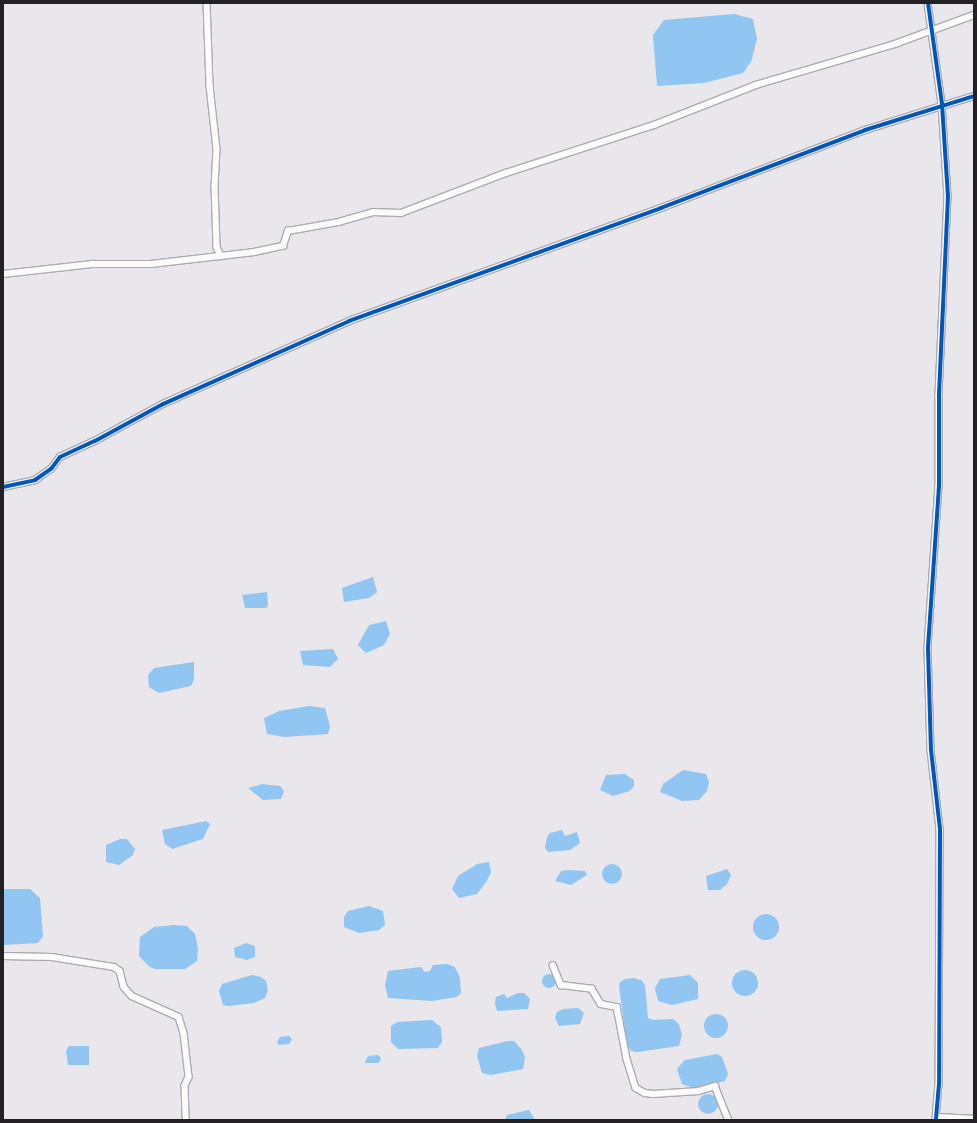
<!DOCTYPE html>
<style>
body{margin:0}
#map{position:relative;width:977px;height:1123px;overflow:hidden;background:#e9e6ec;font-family:"Noto Sans",sans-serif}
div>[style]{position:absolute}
.water>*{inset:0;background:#90c6f1}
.round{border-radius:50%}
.roads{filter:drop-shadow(1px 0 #aeabb0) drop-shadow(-1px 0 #aeabb0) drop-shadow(0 1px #aeabb0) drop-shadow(0 -1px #aeabb0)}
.street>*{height:5.5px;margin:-2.75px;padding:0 2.75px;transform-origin:2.75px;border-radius:2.75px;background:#fcfbfc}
.cycleway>*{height:4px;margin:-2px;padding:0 2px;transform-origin:2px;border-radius:2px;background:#0057b8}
span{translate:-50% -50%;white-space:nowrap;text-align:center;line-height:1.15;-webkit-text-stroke:3px #eae4ee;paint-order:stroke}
.frame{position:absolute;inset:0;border:4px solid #232124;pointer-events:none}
</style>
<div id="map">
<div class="water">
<i style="clip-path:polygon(734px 14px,753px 19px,757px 39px,751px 62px,743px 73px,704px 83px,657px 86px,653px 35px,664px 20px)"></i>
<i style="clip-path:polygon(373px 577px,377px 592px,369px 598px,344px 602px,342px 588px)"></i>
<i style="clip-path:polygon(267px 592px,268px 606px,266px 608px,245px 608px,242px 595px)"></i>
<i style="clip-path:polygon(386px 621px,390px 634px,384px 645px,366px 653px,358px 645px,369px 625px)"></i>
<i style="clip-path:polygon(333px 649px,338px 659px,330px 667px,303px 665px,300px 651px)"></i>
<i style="clip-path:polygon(194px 662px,194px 679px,191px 686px,159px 693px,149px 687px,148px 675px,154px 668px)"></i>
<i style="clip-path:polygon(309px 706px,325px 708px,330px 726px,328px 734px,284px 737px,267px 734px,264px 718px,279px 711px)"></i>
<i style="clip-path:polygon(683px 770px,706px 774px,709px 782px,707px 791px,699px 800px,682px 801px,660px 792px,663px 784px)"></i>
<i style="clip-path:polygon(625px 774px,634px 780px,634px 786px,630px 791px,613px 796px,600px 790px,606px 775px)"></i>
<i style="clip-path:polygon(262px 784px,280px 786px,284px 791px,281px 799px,263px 800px,248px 788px)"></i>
<i style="clip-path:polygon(206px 821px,210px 824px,203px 839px,172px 849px,165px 844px,162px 830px)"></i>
<i style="clip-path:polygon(562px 830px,565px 836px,577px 832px,580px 843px,570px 850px,548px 852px,545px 848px,547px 837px,550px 833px)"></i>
<i style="clip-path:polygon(120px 839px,127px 839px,135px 849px,133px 855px,119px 865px,106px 862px,106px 845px)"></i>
<i style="clip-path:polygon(489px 862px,491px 872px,487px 881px,477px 894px,459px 898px,452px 889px,458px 876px,477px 864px)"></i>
<i class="round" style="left:602px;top:864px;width:20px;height:20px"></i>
<i style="clip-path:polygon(727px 869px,731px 875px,727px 884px,720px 890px,708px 890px,706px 876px)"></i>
<i style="clip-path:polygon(568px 870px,585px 871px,587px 875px,571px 885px,555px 881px,561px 871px)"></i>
<i style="clip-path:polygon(3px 889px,30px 889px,40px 898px,43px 936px,38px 943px,3px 945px)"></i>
<i style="clip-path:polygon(369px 906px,383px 911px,385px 925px,379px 930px,359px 933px,344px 927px,344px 917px,348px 911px)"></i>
<i class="round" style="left:753px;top:914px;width:26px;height:26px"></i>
<i style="clip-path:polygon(173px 925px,187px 926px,195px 934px,198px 948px,197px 961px,185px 969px,155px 969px,150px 967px,139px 956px,140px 937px,154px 927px)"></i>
<i style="clip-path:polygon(246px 943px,255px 946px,255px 957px,247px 960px,235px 957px,234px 948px)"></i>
<i style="clip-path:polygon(433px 965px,447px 964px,455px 967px,460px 978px,461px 993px,457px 997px,432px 1001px,388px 998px,385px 985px,388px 971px,421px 967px,425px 972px,430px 971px)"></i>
<i class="round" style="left:732px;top:970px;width:26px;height:26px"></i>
<i class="round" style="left:542px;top:974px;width:14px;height:14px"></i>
<i style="clip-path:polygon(252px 975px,261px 977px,266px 981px,268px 990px,265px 998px,254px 1003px,228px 1006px,223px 1005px,219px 991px,222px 984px)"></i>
<i style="clip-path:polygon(690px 975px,698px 983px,698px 999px,672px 1005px,658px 1001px,655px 988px,660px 979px)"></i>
<i style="clip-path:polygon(634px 978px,641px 980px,645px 985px,648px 1018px,653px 1020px,673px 1019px,679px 1024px,682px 1035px,679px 1046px,638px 1052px,631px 1051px,627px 1045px,619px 987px,620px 982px,625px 979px)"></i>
<i style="clip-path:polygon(518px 993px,524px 993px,530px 999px,528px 1009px,497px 1011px,495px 1004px,496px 997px,504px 994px,507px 998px)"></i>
<i style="clip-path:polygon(578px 1008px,584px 1013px,580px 1024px,559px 1026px,555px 1018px,557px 1012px,563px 1009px)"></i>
<i class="round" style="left:704px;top:1014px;width:24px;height:24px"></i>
<i style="clip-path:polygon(432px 1020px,441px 1027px,442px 1042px,438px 1048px,398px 1049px,391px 1042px,391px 1026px,397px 1022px)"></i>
<i style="clip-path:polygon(289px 1036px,292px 1039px,289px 1044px,279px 1045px,277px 1042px,280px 1037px)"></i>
<i style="clip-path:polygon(508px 1041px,514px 1041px,522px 1050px,525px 1057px,523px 1069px,491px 1075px,482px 1073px,477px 1056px,479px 1048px)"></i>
<i style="clip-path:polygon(69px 1046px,89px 1046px,89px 1065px,68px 1065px,66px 1051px)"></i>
<i style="clip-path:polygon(717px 1054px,722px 1057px,725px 1065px,728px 1074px,725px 1081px,694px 1088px,682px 1084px,677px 1069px,681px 1064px,685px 1060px)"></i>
<i style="clip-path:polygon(378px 1055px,381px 1058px,379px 1063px,365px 1063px,368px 1056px)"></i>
<i class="round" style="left:698px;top:1094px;width:20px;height:20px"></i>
<i style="clip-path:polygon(529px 1110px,535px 1120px,505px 1120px,507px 1115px)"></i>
</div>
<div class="roads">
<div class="street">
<i style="left:207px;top:3px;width:83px;rotate:87.9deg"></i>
<i style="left:210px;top:86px;width:63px;rotate:83.7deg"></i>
<i style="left:217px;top:149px;width:37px;rotate:93deg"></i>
<i style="left:215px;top:186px;width:61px;rotate:88.1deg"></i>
<i style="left:217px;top:247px;width:10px;rotate:66deg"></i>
<i style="left:928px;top:3px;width:102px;rotate:82.1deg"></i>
<i style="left:942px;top:104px;width:92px;rotate:86.3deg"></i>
<i style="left:948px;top:196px;width:200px;rotate:92.6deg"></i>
<i style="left:939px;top:396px;width:90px;rotate:90deg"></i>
<i style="left:939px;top:486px;width:163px;rotate:93.9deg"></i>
<i style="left:928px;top:649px;width:101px;rotate:88.3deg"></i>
<i style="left:931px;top:750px;width:80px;rotate:83.5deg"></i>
<i style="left:940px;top:829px;width:255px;rotate:90.2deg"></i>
<i style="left:939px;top:1084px;width:36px;rotate:95deg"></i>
<i style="left:3px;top:274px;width:92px;rotate:-6.3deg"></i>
<i style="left:94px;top:264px;width:57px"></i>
<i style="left:151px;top:264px;width:104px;rotate:-6.6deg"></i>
<i style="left:254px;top:252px;width:30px;rotate:-12deg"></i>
<i style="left:283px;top:246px;width:16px;rotate:-72deg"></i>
<i style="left:288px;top:231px;width:52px;rotate:-10deg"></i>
<i style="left:339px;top:222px;width:35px;rotate:-16deg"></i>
<i style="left:373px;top:212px;width:28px;rotate:2deg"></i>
<i style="left:401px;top:213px;width:112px;rotate:-20.9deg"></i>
<i style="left:506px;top:173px;width:156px;rotate:-18deg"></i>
<i style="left:654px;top:125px;width:110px;rotate:-21.4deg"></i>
<i style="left:756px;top:85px;width:145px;rotate:-16.4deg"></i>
<i style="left:895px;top:44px;width:84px;rotate:-20.2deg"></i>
<i style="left:3px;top:487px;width:33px;rotate:-12deg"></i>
<i style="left:35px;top:480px;width:19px;rotate:-35deg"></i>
<i style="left:51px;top:469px;width:15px;rotate:-53deg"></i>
<i style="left:60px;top:457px;width:38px;rotate:-25deg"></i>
<i style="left:95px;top:441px;width:77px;rotate:-28.6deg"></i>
<i style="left:163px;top:404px;width:204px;rotate:-24deg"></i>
<i style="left:349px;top:321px;width:332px;rotate:-19.9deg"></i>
<i style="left:661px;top:208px;width:218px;rotate:-20.9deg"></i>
<i style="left:865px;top:130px;width:114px;rotate:-17.3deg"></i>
<i style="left:3px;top:956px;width:49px;rotate:1.2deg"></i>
<i style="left:52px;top:957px;width:63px;rotate:9.2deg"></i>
<i style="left:114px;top:967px;width:7px;rotate:34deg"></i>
<i style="left:120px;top:971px;width:16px;rotate:76deg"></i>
<i style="left:124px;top:987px;width:12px;rotate:48deg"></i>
<i style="left:132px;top:996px;width:51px;rotate:24.1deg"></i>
<i style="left:179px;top:1017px;width:17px;rotate:73deg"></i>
<i style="left:184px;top:1033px;width:44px;rotate:83.5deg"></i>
<i style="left:189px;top:1077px;width:10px;rotate:114deg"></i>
<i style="left:185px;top:1086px;width:34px;rotate:88deg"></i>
<i style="left:553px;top:965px;width:22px;rotate:68deg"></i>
<i style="left:561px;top:985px;width:31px;rotate:7deg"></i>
<i style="left:592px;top:989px;width:17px;rotate:59deg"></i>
<i style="left:601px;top:1004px;width:16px;rotate:11deg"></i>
<i style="left:617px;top:1007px;width:53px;rotate:79.1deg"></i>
<i style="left:627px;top:1059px;width:30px;rotate:73deg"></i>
<i style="left:636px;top:1088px;width:10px;rotate:29deg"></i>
<i style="left:645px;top:1093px;width:8px;rotate:7deg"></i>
<i style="left:653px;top:1094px;width:46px;rotate:-3.7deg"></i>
<i style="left:699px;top:1091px;width:17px;rotate:-17deg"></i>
<i style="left:715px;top:1086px;width:37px;rotate:68deg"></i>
<i style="left:937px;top:1117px;width:37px;rotate:3deg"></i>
</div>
</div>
<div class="cycleway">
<i style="left:928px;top:3px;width:102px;rotate:82.1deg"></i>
<i style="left:942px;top:104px;width:92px;rotate:86.3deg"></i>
<i style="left:948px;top:196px;width:200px;rotate:92.6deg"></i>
<i style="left:939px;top:396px;width:90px;rotate:90deg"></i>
<i style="left:939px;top:486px;width:163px;rotate:93.9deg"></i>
<i style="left:928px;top:649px;width:101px;rotate:88.3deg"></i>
<i style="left:931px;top:750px;width:80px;rotate:83.5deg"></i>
<i style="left:940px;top:829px;width:255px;rotate:90.2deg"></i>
<i style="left:939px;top:1084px;width:36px;rotate:95deg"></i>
<i style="left:3px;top:487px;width:33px;rotate:-12deg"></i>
<i style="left:35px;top:480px;width:19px;rotate:-35deg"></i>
<i style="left:51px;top:469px;width:15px;rotate:-53deg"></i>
<i style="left:60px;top:457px;width:38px;rotate:-25deg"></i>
<i style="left:95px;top:441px;width:77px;rotate:-28.6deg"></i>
<i style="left:163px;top:404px;width:204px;rotate:-24deg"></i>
<i style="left:349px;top:321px;width:332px;rotate:-19.9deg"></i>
<i style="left:661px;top:208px;width:218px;rotate:-20.9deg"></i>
<i style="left:865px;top:130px;width:114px;rotate:-17.3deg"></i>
</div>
<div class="frame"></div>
</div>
